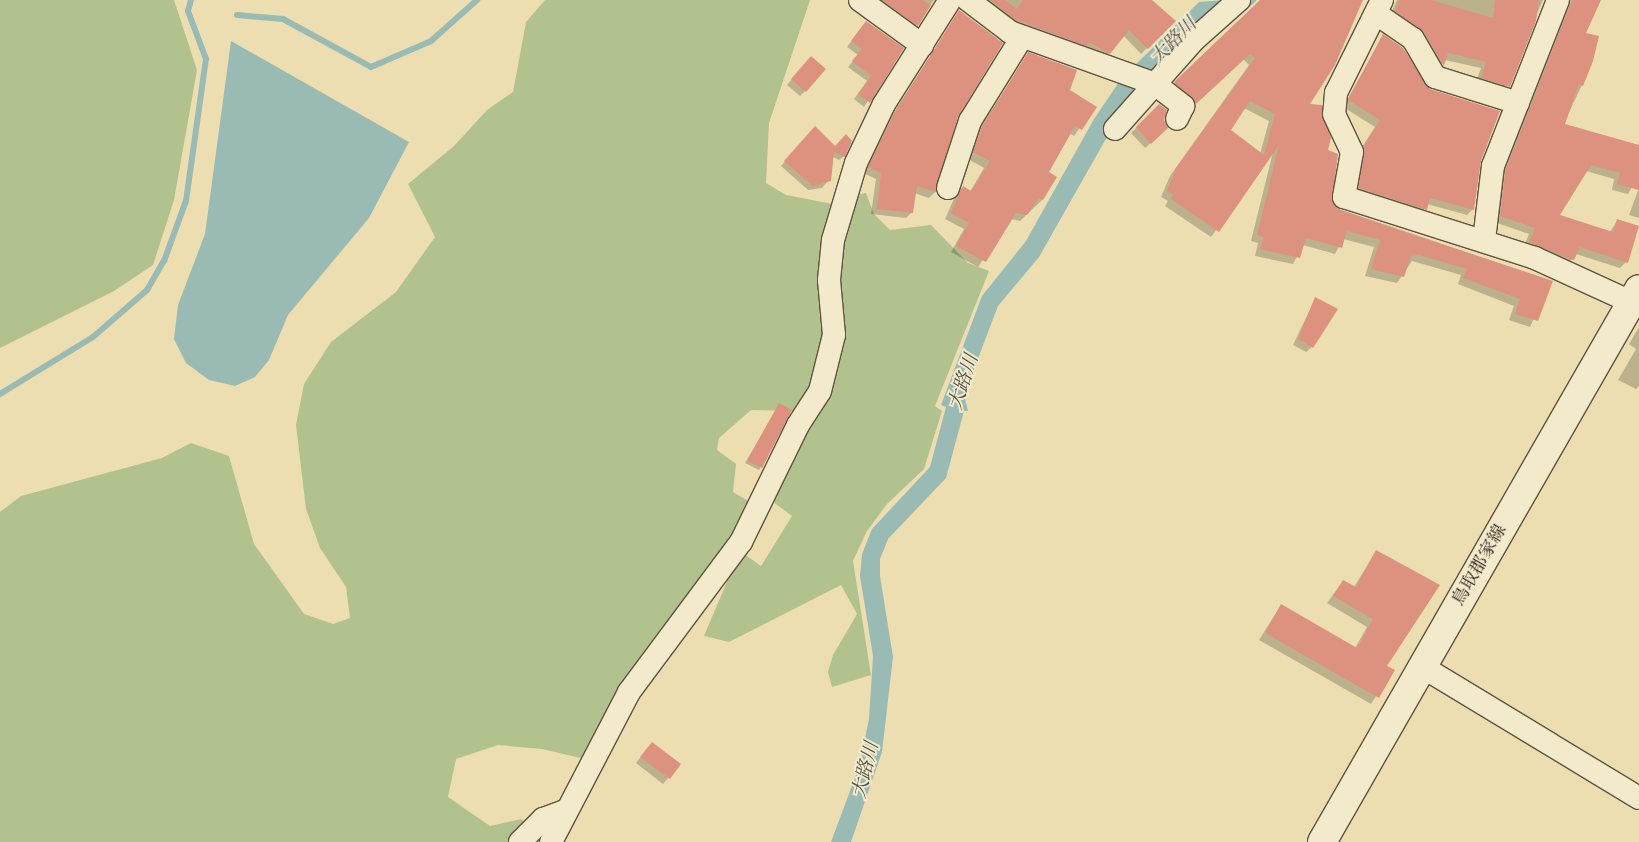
<!DOCTYPE html>
<meta charset="utf-8">
<style>
body{margin:0}
#map{position:relative;width:1639px;height:842px;overflow:hidden;background:#ecdeb1;font-family:"IM FELL Great Primer","Noto Serif JP",serif}
div>[style]{position:absolute}
.green>*{inset:0;background:#b2c28f}
.water>*{inset:0;background:#9abbb3}
.shadow>*{inset:0;background:#0003}
.stream>*{height:6px;margin:-3px;padding:0 3px;transform-origin:3px;border-radius:3px;background:#9abbb3}
.building>*{inset:0;background:#dc927e}
.roads{filter:drop-shadow(1px 0 #5f5342) drop-shadow(-1px 0 #5f5342) drop-shadow(0 1px #5f5342) drop-shadow(0 -1px #5f5342)}
.minor>*{height:22px;margin:-11px;padding:0 11px;transform-origin:11px;border-radius:11px;background:#f3eacc}
.secondary>*{height:28px;margin:-14px;padding:0 14px;transform-origin:14px;border-radius:14px;background:#f3eacc}
span{translate:-50% -50%;white-space:nowrap;text-align:center;line-height:1.15;-webkit-text-stroke:4px #f3eacc;paint-order:stroke}
.street-label{font-size:18px;color:#30251d}
.water-label{font-size:19px;color:#50524a;font-style:italic}
</style>
<div id="map">
<div class="green">
<i style="clip-path:polygon(0 0,174px 0,197px 70px,174px 200px,153px 265px,114px 291px,0 348px)"></i>
<i style="clip-path:polygon(545px 0,810px 0,769px 123px,766px 183px,786px 195px,838px 205px,830px 329px,801px 411px,751px 410px,719px 438px,717px 450px,736px 464px,733px 492px,755px 505px,585px 759px,542px 749px,498px 745px,456px 759px,448px 797px,490px 826px,521px 819px,529px 826px,514px 842px,0 842px,0 512px,21px 496px,162px 458px,191px 443px,229px 456px,254px 544px,304px 614px,333px 624px,350px 618px,346px 587px,320px 548px,306px 509px,296px 425px,304px 384px,331px 342px,396px 292px,435px 237px,408px 184px,454px 146px,487px 110px,513px 92px,526px 22px)"></i>
<i style="clip-path:polygon(866px 193px,874px 214px,890px 230px,931px 225px,968px 263px,989px 271px,935px 406px,942px 411px,924px 469px,887px 504px,867px 531px,853px 561px,871px 675px,832px 687px,828px 672px,833px 655px,857px 614px,841px 585px,729px 642px,704px 636px,740px 551px,761px 566px,792px 516px,768px 498px,801px 430px,835px 303px,849px 196px)"></i>
</div>
<div class="water">
<i style="clip-path:polygon(1225px 0,1115px 123px,1039px 257px,998px 306px,964px 395px,968px 411px,964px 411px,946px 478px,888px 539px,880px 559px,880px 576px,893px 657px,882px 752px,851px 842px,831px 842px,859px 767px,869px 719px,873px 656px,860px 576px,862px 554px,872px 529px,930px 467px,946px 407px,941px 405px,982px 296px,1026px 241px,1094px 119px,1121px 79px,1199px 2px)"></i>
<i style="clip-path:polygon(231px 41px,409px 142px,369px 218px,288px 315px,269px 360px,255px 377px,235px 386px,209px 380px,186px 363px,174px 339px,178px 305px,205px 234px)"></i>
</div>
<div class="shadow">
<i style="clip-path:polygon(870px 0,934px 0,912px 30px)"></i>
<i style="clip-path:polygon(975px 0,1150px 0,1174px 21px,1141px 54px,1123px 35px,1104px 59px,1011px 25px)"></i>
<i style="clip-path:polygon(evenodd,1264px 0,1361px 0,1307px 105px,1326px 151px,1333px 207px,1551px 281px,1530px 327px,1509px 320px,1514px 306px,1458px 284px,1461px 275px,1412px 261px,1397px 283px,1365px 276px,1374px 247px,1343px 239px,1335px 254px,1303px 245px,1293px 264px,1255px 256px,1258px 243px,1251px 241px,1273px 152px,1211px 237px,1165px 206px,1168px 201px,1161px 197px,1170px 176px,1249px 65px,1243px 59px,1188px 109px,1168px 90px,1264px 0,1244px 108px,1269px 121px,1260px 154px,1229px 131px,1244px 108px)"></i>
<i style="clip-path:polygon(1397px 0,1543px 0,1503px 92px,1475px 84px,1481px 68px,1445px 60px,1437px 71px,1389px 17px)"></i>
<i style="clip-path:polygon(1563px 0,1599px 0,1584px 34px,1582px 85px,1563px 125px,1639px 147px,1639px 176px,1628px 194px,1612px 190px,1614px 179px,1586px 171px,1558px 216px,1610px 232px,1617px 221px,1626px 262px,1620px 268px,1576px 254px,1567px 265px,1523px 249px,1529px 234px,1494px 222px,1500px 177px)"></i>
<i style="clip-path:polygon(960px 11px,956px 116px,935px 192px,929px 198px,914px 193px,912px 212px,906px 218px,871px 214px,876px 179px,863px 173px,890px 118px)"></i>
<i style="clip-path:polygon(862px 27px,902px 48px,864px 107px,854px 99px,867px 81px,848px 67px,858px 55px,847px 47px)"></i>
<i style="clip-path:polygon(1383px 36px,1430px 90px,1479px 161px,1473px 209px,1467px 215px,1427px 204px,1420px 215px,1353px 194px,1358px 153px,1375px 127px,1343px 107px)"></i>
<i style="clip-path:polygon(1028px 54px,1068px 91px,1095px 107px,1074px 136px,1069px 133px,1047px 172px,1055px 177px,1042px 200px,1020px 221px,1011px 219px,978px 267px,951px 252px,964px 229px,945px 219px,956px 194px,963px 187px,970px 192px,984px 168px,968px 159px,976px 134px)"></i>
<i style="clip-path:polygon(806px 63px,805px 91px,800px 96px,787px 85px)"></i>
<i style="clip-path:polygon(1159px 106px,1161px 134px,1145px 148px,1131px 133px)"></i>
<i style="clip-path:polygon(811px 132px,844px 156px,839px 160px,833px 157px,831px 177px,822px 188px,808px 190px,781px 166px)"></i>
<i style="clip-path:polygon(1639px 188px,1639px 218px,1629px 215px)"></i>
<i style="clip-path:polygon(1315px 299px,1312px 347px,1306px 352px,1293px 345px)"></i>
<i style="clip-path:polygon(1639px 327px,1639px 386px,1636px 389px,1618px 380px,1636px 349px,1629px 344px)"></i>
<i style="clip-path:polygon(779px 405px,761px 467px,759px 470px,745px 463px)"></i>
<i style="clip-path:polygon(1376px 551px,1385px 666px,1393px 670px,1371px 704px,1259px 640px,1281px 605px,1355px 648px,1367px 627px,1327px 603px,1343px 581px,1354px 587px)"></i>
<i style="clip-path:polygon(647px 749px,680px 764px,663px 784px,636px 763px)"></i>
</div>
<div class="stream">
<i style="left:1243px;top:8px;width:13px;rotate:-39deg"></i>
<i style="left:237px;top:15px;width:46px;rotate:5deg"></i>
<i style="left:283px;top:19px;width:100px;rotate:28.6deg"></i>
<i style="left:371px;top:67px;width:65px;rotate:-23.4deg"></i>
<i style="left:431px;top:41px;width:62px;rotate:-41.7deg"></i>
<i style="left:0;top:394px;width:109px;rotate:-31.5deg"></i>
<i style="left:93px;top:337px;width:72px;rotate:-41deg"></i>
<i style="left:147px;top:290px;width:34px;rotate:-60deg"></i>
<i style="left:164px;top:261px;width:64px;rotate:-69.9deg"></i>
<i style="left:186px;top:201px;width:143px;rotate:-82deg"></i>
<i style="left:206px;top:59px;width:51px;rotate:-110.6deg"></i>
<i style="left:188px;top:11px;width:11px;rotate:-75deg"></i>
</div>
<div class="building">
<i style="clip-path:polygon(882px 0,922px 0,931px 5px,918px 26px)"></i>
<i style="clip-path:polygon(990px 0,1005px 0,1017px 9px,1023px 0,1152px 0,1176px 21px,1148px 49px,1129px 30px,1110px 54px,1088px 42px,1087px 46px,1016px 20px)"></i>
<i style="clip-path:polygon(evenodd,1260px 0,1363px 0,1335px 65px,1310px 104px,1322px 105px,1331px 138px,1328px 150px,1338px 154px,1332px 201px,1340px 210px,1553px 281px,1538px 321px,1515px 314px,1520px 299px,1463px 278px,1467px 269px,1419px 255px,1411px 256px,1404px 277px,1371px 269px,1380px 240px,1347px 231px,1342px 248px,1306px 238px,1300px 258px,1260px 249px,1264px 237px,1257px 235px,1279px 145px,1219px 232px,1171px 199px,1173px 194px,1167px 191px,1176px 168px,1255px 58px,1250px 54px,1196px 104px,1174px 82px,1260px 0,1250px 101px,1275px 114px,1264px 155px,1231px 130px,1250px 101px)"></i>
<i style="clip-path:polygon(1400px 0,1431px 0,1493px 18px,1495px 0,1539px 0,1536px 21px,1510px 87px,1481px 78px,1486px 62px,1448px 53px,1444px 66px,1424px 32px,1395px 11px)"></i>
<i style="clip-path:polygon(1572px 0,1601px 0,1586px 33px,1599px 36px,1593px 61px,1583px 86px,1579px 84px,1565px 124px,1639px 145px,1639px 190px,1617px 184px,1620px 173px,1591px 165px,1560px 215px,1613px 232px,1617px 219px,1639px 226px,1628px 263px,1580px 247px,1574px 260px,1562px 256px,1529px 242px,1535px 228px,1500px 216px,1506px 169px)"></i>
<i style="clip-path:polygon(959px 10px,1003px 43px,958px 117px,936px 192px,917px 186px,913px 213px,877px 209px,881px 173px,868px 167px,896px 110px)"></i>
<i style="clip-path:polygon(866px 21px,904px 48px,870px 103px,858px 94px,871px 76px,852px 61px,862px 49px,851px 41px)"></i>
<i style="clip-path:polygon(1383px 34px,1403px 48px,1430px 89px,1500px 111px,1481px 161px,1474px 210px,1430px 198px,1427px 210px,1359px 188px,1364px 146px,1380px 120px,1348px 100px)"></i>
<i style="clip-path:polygon(1028px 52px,1077px 70px,1070px 90px,1097px 107px,1082px 130px,1075px 126px,1049px 172px,1057px 177px,1043px 200px,1039px 198px,1027px 215px,1016px 213px,986px 262px,956px 246px,969px 223px,951px 213px,963px 186px,971px 191px,990px 161px,973px 152px,982px 127px)"></i>
<i style="clip-path:polygon(811px 56px,826px 69px,806px 92px,791px 79px)"></i>
<i style="clip-path:polygon(1159px 104px,1167px 110px,1164px 120px,1168px 128px,1151px 144px,1136px 127px)"></i>
<i style="clip-path:polygon(815px 126px,835px 146px,846px 134px,852px 141px,845px 157px,834px 152px,831px 181px,813px 186px,784px 161px)"></i>
<i style="clip-path:polygon(1315px 297px,1338px 309px,1313px 348px,1298px 339px)"></i>
<i style="clip-path:polygon(779px 403px,792px 410px,762px 468px,747px 461px)"></i>
<i style="clip-path:polygon(1376px 550px,1440px 585px,1387px 666px,1395px 670px,1379px 698px,1265px 633px,1281px 604px,1357px 648px,1373px 619px,1333px 596px,1343px 580px,1356px 587px)"></i>
<i style="clip-path:polygon(652px 742px,681px 764px,670px 779px,640px 757px)"></i>
</div>
<div class="roads">
<div class="minor">
<i style="left:860px;top:0;width:77px;rotate:36deg"></i>
<i style="left:968px;top:0;width:53px;rotate:37.3deg"></i>
<i style="left:1010px;top:32px;width:154px;rotate:19.7deg"></i>
<i style="left:1155px;top:84px;width:36px;rotate:38deg"></i>
<i style="left:1183px;top:106px;width:14px;rotate:115deg"></i>
<i style="left:1382px;top:0;width:104px;rotate:116.3deg"></i>
<i style="left:1336px;top:93px;width:21px;rotate:95deg"></i>
<i style="left:1334px;top:114px;width:42px;rotate:64.7deg"></i>
<i style="left:1352px;top:152px;width:46px;rotate:100.1deg"></i>
<i style="left:1344px;top:197px;width:201px;rotate:17.7deg"></i>
<i style="left:1535px;top:258px;width:106px;rotate:24.6deg"></i>
<i style="left:1378px;top:15px;width:42px;rotate:34.4deg"></i>
<i style="left:1413px;top:39px;width:44px;rotate:59.9deg"></i>
<i style="left:1435px;top:77px;width:87px;rotate:17.4deg"></i>
<i style="left:1115px;top:129px;width:120px;rotate:-48.4deg"></i>
<i style="left:1195px;top:39px;width:59px;rotate:-41.6deg"></i>
<i style="left:948px;top:188px;width:71px;rotate:-71.8deg"></i>
<i style="left:970px;top:121px;width:99px;rotate:-58.2deg"></i>
<i style="left:1484px;top:240px;width:75px;rotate:-83.1deg"></i>
<i style="left:1493px;top:166px;width:178px;rotate:-68.6deg"></i>
<i style="left:1421px;top:666px;width:255px;rotate:31.2deg"></i>
<i style="left:520px;top:842px;width:33px;rotate:-45deg"></i>
<i style="left:543px;top:819px;width:23px;rotate:-20deg"></i>
<i style="left:551px;top:842px;width:169px;rotate:-62.5deg"></i>
<i style="left:629px;top:692px;width:187px;rotate:-53.3deg"></i>
<i style="left:741px;top:542px;width:130px;rotate:-64deg"></i>
<i style="left:798px;top:425px;width:40px;rotate:-57.1deg"></i>
<i style="left:820px;top:391px;width:58px;rotate:-76deg"></i>
<i style="left:834px;top:335px;width:55px;rotate:-95.2deg"></i>
<i style="left:829px;top:280px;width:40px;rotate:-84.3deg"></i>
<i style="left:833px;top:240px;width:80px;rotate:-73.4deg"></i>
<i style="left:856px;top:163px;width:65px;rotate:-64.6deg"></i>
<i style="left:884px;top:104px;width:123px;rotate:-57.6deg"></i>
</div>
<div class="secondary">
<i style="left:1322px;top:842px;width:637px;rotate:-60.18deg"></i>
</div>
</div>
<div class="street-label">
<span style="left:1479px;top:565px;rotate:-60deg">鳥取郡家線</span>
</div>
<div class="water-label">
<span style="left:1173px;top:41px;rotate:-46deg">大路川</span>
<span style="left:963px;top:382px;rotate:-72deg">大路川</span>
<span style="left:865px;top:770px;rotate:-76deg">大路川</span>
</div>
</div>
